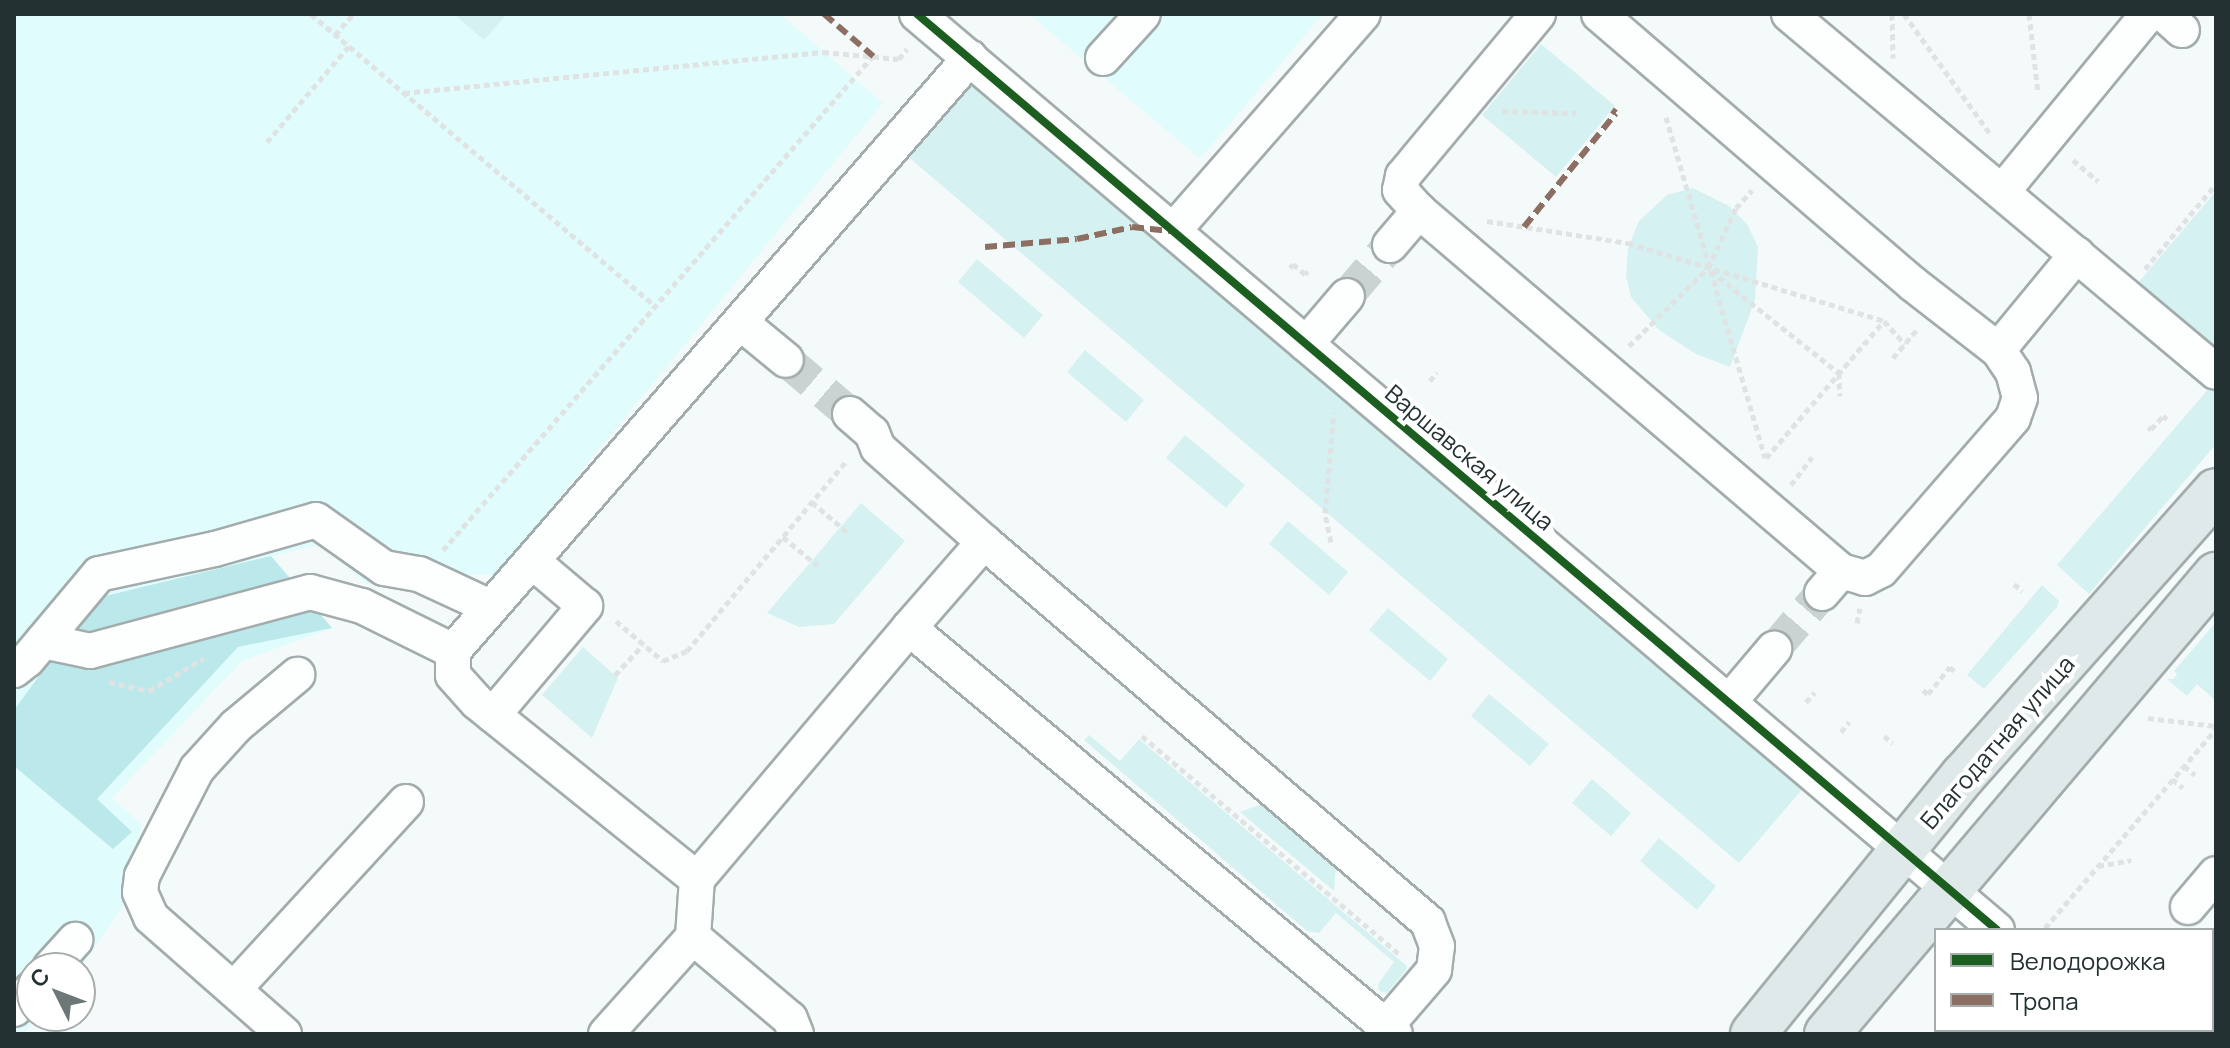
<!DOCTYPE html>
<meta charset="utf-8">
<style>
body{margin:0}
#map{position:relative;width:2230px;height:1048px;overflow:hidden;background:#f4fafa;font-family:Manrope,sans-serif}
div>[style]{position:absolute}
.built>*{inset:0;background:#e1fcfc}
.green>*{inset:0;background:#d5f1f2}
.forest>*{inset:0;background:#bbe8ea}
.minor-tunnel>*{height:34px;margin-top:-17px;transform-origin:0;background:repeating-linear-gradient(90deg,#cad2d2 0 34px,transparent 0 51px)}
.path>*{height:5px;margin-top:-2.5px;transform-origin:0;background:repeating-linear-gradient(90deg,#e0e3e3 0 6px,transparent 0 10px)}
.roads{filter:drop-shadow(2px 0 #a3acac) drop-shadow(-2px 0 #a3acac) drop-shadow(0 2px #a3acac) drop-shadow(0 -2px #a3acac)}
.minor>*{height:34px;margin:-17px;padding:0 17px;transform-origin:17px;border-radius:17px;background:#fdfefe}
.major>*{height:44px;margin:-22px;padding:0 22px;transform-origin:22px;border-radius:22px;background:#e0e9e9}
.quiet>*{height:6px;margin-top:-3px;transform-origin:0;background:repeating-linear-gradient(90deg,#8d6e63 0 12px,transparent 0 18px)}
.cycleway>*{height:8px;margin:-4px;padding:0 4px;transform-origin:4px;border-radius:4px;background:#1b5e20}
span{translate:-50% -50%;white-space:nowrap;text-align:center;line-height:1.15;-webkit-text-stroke:8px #fff;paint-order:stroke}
.street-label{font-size:24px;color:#243132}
.frame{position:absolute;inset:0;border:16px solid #243132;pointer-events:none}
.legend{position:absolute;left:1934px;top:928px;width:280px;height:104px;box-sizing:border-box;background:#fff;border:2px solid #a7adad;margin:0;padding:10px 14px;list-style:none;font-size:24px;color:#243132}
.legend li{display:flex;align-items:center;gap:16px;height:40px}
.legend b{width:40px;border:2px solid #a7adad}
.north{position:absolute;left:16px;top:952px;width:80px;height:80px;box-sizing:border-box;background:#fff;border:2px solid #a7adad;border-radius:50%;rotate:312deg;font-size:22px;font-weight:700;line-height:32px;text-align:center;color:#243132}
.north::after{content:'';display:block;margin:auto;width:28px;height:36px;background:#6d7778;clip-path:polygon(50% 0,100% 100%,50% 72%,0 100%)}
</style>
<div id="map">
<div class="built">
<i style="clip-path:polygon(14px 14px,780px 14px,883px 103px,496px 575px,454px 575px,408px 590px,367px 584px,320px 545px,272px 556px,332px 628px,242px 661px,112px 798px,142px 825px,123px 907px,80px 968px,32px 968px,32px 1016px,39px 1016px,23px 1034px,14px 1034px)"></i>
<i style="clip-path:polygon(1029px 14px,1323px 14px,1200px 159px)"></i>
</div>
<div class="green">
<i style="clip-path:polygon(454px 14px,507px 14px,484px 40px)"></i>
<i style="clip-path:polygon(1541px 44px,1615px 106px,1556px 177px,1482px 115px)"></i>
<i style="clip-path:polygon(973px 77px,1805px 786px,1739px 863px,906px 155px)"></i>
<i style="clip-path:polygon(1693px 188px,1729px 206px,1747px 224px,1758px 247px,1755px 300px,1730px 367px,1696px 354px,1659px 330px,1631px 297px,1626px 276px,1628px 248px,1639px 221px,1667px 195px)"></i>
<i style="clip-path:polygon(2216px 191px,2216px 343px,2212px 348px,2138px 283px)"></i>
<i style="clip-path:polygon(977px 259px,1043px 315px,1024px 338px,958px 282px)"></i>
<i style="clip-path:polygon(1085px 350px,1144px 400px,1126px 422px,1067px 372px)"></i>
<i style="clip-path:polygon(2211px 386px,2216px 388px,2216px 444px,2089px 594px,2057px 565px)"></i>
<i style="clip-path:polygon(1185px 435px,1245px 485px,1226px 508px,1166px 458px)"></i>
<i style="clip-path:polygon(861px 503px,905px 541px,834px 624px,799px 627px,767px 613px)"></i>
<i style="clip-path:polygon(1288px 521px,1348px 572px,1329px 595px,1269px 544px)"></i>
<i style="clip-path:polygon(2042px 585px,2059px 601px,2057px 607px,1984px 689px,1967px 675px)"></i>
<i style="clip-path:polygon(1388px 608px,1448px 659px,1430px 681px,1369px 630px)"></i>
<i style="clip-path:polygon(2216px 622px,2216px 701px,2197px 684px,2187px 696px,2167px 679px,2174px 679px,2177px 674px,2174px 671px)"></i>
<i style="clip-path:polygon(583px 647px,618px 678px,592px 738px,542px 695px)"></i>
<i style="clip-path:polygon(1489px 694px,1549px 744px,1530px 766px,1471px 716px)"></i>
<i style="clip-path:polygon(1089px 735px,1120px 761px,1139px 739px,1407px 966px,1406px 970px,1387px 993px,1379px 991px,1378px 984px,1394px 962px,1336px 913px,1319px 933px,1307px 931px,1084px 740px)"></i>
<i style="clip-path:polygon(1592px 779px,1631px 813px,1611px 836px,1572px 803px)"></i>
<i style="clip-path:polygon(1262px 804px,1336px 866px,1334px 891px,1240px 812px)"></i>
<i style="clip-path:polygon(1659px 838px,1716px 886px,1697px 910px,1640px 861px)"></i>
</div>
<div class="forest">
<i style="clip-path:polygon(271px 556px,332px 628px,238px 647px,97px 799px,132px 832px,113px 849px,14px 766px,14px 710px,97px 598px)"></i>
</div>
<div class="minor-tunnel">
<i style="left:1347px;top:296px;width:67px;rotate:-49.9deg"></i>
<i style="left:786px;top:360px;width:84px;rotate:40.2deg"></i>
<i style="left:1774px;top:649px;width:74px;rotate:-49.4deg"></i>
</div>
<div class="path">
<i style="left:311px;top:14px;width:453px;rotate:40.3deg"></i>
<i style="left:1892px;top:14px;width:44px;rotate:88.7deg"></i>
<i style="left:1904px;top:14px;width:149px;rotate:54.3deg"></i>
<i style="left:2029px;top:14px;width:80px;rotate:83.5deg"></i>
<i style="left:335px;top:35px;width:28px;rotate:-49deg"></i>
<i style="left:404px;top:93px;width:421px;rotate:-5.6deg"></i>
<i style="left:823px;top:52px;width:76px;rotate:5.3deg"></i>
<i style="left:899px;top:59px;width:13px;rotate:-51deg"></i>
<i style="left:1502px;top:111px;width:74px;rotate:1.5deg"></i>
<i style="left:1666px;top:117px;width:355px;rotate:73.8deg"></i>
<i style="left:267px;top:142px;width:126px;rotate:-49.5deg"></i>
<i style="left:2073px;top:160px;width:33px;rotate:40deg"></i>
<i style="left:1487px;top:221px;width:143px;rotate:8.9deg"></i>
<i style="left:1628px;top:243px;width:268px;rotate:16.9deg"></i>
<i style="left:1290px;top:268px;width:5px;rotate:-53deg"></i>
<i style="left:1293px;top:264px;width:16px;rotate:40deg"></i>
<i style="left:1305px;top:274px;width:4px;rotate:-45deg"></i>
<i style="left:2145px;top:269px;width:111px;rotate:-50.1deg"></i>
<i style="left:1711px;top:271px;width:164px;rotate:38.6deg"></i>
<i style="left:1839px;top:373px;width:23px;rotate:88deg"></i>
<i style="left:1629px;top:346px;width:111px;rotate:-44.6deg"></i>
<i style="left:1708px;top:268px;width:66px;rotate:-65deg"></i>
<i style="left:1736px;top:208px;width:24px;rotate:-48deg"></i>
<i style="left:1893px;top:358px;width:39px;rotate:-50deg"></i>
<i style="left:1430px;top:381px;width:11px;rotate:-52deg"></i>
<i style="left:2148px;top:427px;width:4px;rotate:34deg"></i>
<i style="left:2151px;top:429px;width:18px;rotate:-47deg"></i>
<i style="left:2163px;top:416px;width:5px;rotate:37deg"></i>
<i style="left:1766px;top:458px;width:181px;rotate:-49.3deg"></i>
<i style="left:1884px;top:321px;width:31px;rotate:48deg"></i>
<i style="left:1791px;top:485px;width:35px;rotate:-53deg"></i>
<i style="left:812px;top:502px;width:46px;rotate:40.6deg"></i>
<i style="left:783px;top:537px;width:45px;rotate:39.6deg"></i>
<i style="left:1331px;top:542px;width:30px;rotate:-102deg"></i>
<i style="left:1325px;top:513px;width:101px;rotate:-84.9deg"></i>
<i style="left:443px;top:550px;width:655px;rotate:-48.96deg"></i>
<i style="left:2014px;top:584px;width:11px;rotate:41deg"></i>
<i style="left:616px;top:621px;width:62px;rotate:40.4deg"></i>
<i style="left:663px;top:661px;width:26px;rotate:-23deg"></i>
<i style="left:687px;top:651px;width:249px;rotate:-50deg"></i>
<i style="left:1857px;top:623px;width:15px;rotate:-79deg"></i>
<i style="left:615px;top:675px;width:41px;rotate:-47deg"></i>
<i style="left:109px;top:682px;width:41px;rotate:12.7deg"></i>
<i style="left:149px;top:691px;width:64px;rotate:-31deg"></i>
<i style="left:1923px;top:690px;width:6px;rotate:39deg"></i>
<i style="left:1928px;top:694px;width:35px;rotate:-51deg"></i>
<i style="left:1950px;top:667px;width:6px;rotate:45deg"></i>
<i style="left:1806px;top:702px;width:13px;rotate:-48deg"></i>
<i style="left:2148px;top:718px;width:68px;rotate:6.7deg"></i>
<i style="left:1841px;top:732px;width:13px;rotate:-51deg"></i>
<i style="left:1142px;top:736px;width:340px;rotate:40.3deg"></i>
<i style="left:1884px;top:736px;width:11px;rotate:38deg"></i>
<i style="left:2184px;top:766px;width:14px;rotate:39deg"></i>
<i style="left:2172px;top:779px;width:14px;rotate:39deg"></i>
<i style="left:2098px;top:866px;width:34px;rotate:-10deg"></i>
<i style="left:2045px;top:928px;width:262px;rotate:-49.3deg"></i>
<i style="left:1990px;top:1030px;width:4px;rotate:63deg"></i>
<i style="left:2054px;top:1030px;width:6px;rotate:39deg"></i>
</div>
<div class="roads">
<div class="minor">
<i style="left:917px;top:14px;width:1416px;rotate:40.3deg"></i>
<i style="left:1538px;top:14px;width:211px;rotate:129.8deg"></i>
<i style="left:1403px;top:176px;width:14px;rotate:102deg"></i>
<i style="left:1400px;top:190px;width:28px;rotate:48deg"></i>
<i style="left:1419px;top:211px;width:555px;rotate:40.47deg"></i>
<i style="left:1841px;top:571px;width:25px;rotate:16deg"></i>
<i style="left:1865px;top:578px;width:18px;rotate:-27deg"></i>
<i style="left:1881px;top:570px;width:201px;rotate:-49deg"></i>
<i style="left:2013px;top:418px;width:21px;rotate:-71deg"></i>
<i style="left:2020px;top:398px;width:27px;rotate:-105deg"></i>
<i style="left:2013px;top:372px;width:27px;rotate:-124deg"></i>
<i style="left:1599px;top:14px;width:414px;rotate:40.7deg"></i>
<i style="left:1913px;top:284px;width:108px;rotate:37.8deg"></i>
<i style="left:1998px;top:350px;width:124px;rotate:-50.5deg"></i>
<i style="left:1789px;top:14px;width:557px;rotate:39.98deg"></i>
<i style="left:2164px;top:14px;width:24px;rotate:42deg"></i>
<i style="left:1103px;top:58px;width:59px;rotate:-47.7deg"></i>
<i style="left:2002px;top:192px;width:230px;rotate:-50.6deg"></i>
<i style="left:1173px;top:231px;width:288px;rotate:-48.8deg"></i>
<i style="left:1390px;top:245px;width:45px;rotate:-49.5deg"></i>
<i style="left:741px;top:323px;width:58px;rotate:39.4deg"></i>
<i style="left:1306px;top:344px;width:63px;rotate:-49.5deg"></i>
<i style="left:850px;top:414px;width:29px;rotate:41deg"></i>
<i style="left:872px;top:433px;width:16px;rotate:68deg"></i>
<i style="left:878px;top:448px;width:142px;rotate:41.6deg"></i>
<i style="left:1822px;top:593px;width:29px;rotate:-49deg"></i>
<i style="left:43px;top:641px;width:48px;rotate:12deg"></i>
<i style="left:90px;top:651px;width:228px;rotate:-15deg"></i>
<i style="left:310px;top:592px;width:54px;rotate:15.1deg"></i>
<i style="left:362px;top:606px;width:102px;rotate:26.3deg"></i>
<i style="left:14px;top:670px;width:16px;rotate:-38deg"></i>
<i style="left:27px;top:660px;width:112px;rotate:-50.1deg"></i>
<i style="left:99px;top:574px;width:119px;rotate:-12.2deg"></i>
<i style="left:215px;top:549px;width:105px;rotate:-16deg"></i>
<i style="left:316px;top:520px;width:83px;rotate:35.2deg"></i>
<i style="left:384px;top:568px;width:36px;rotate:10deg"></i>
<i style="left:419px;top:574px;width:78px;rotate:24.9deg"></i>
<i style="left:1729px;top:702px;width:70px;rotate:-49.7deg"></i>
<i style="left:493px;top:715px;width:143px;rotate:-49.8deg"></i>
<i style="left:585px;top:606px;width:68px;rotate:-139.8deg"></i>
<i style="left:697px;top:879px;width:329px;rotate:-49.8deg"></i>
<i style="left:2188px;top:907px;width:43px;rotate:-49.7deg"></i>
<i style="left:693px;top:937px;width:127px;rotate:40.2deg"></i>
<i style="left:790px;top:1019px;width:16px;rotate:68deg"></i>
<i style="left:50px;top:968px;width:38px;rotate:-48deg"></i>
<i style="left:234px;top:989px;width:254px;rotate:-47.4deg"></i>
<i style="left:14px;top:1009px;width:27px;rotate:-48deg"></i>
<i style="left:1386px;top:1026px;width:74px;rotate:-49.4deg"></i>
<i style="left:1434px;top:970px;width:24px;rotate:-83deg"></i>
<i style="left:1437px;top:946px;width:26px;rotate:-111deg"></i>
<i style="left:1428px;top:922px;width:584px;rotate:-139.44deg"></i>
<i style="left:984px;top:542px;width:114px;rotate:131.1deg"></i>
<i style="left:909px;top:628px;width:633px;rotate:39.88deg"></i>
<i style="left:2116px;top:1030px;width:6px;rotate:45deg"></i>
<i style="left:284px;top:1034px;width:177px;rotate:-138.7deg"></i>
<i style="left:151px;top:917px;width:27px;rotate:-114deg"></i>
<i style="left:140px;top:892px;width:16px;rotate:-83deg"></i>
<i style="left:142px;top:876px;width:120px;rotate:-62.8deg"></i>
<i style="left:197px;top:769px;width:58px;rotate:-47.8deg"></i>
<i style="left:236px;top:726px;width:80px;rotate:-39.9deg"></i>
<i style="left:606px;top:1034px;width:130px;rotate:-48.1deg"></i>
<i style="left:693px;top:937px;width:58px;rotate:-86.1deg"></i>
<i style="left:697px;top:879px;width:282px;rotate:-141.2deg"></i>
<i style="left:477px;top:702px;width:36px;rotate:-132deg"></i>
<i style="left:453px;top:675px;width:24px;rotate:-90deg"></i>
<i style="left:453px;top:651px;width:787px;rotate:-48.92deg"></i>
</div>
<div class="major">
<i style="left:1753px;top:1034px;width:333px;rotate:-50.9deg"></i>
<i style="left:1963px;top:776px;width:381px;rotate:-48.4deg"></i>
<i style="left:1827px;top:1034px;width:602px;rotate:-49.72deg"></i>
</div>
</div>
<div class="quiet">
<i style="left:824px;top:14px;width:65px;rotate:40.6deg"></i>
<i style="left:1524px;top:227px;width:146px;rotate:-51.1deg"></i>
<i style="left:1616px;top:113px;width:5px;rotate:-143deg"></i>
<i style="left:985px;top:247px;width:92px;rotate:-5deg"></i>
<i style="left:1077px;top:239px;width:56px;rotate:-12.3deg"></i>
<i style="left:1132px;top:227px;width:39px;rotate:6deg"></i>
</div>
<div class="cycleway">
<i style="left:917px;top:14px;width:1416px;rotate:40.3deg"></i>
</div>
<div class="street-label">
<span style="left:1470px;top:457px;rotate:40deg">Варшавская улица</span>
<span style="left:1997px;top:742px;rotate:-49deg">Благодатная улица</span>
</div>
<div class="frame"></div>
<ul class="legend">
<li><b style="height:10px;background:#1b5e20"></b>Велодорожка</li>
<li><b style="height:10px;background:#8d6e63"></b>Тропа</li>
</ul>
<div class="north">С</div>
</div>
